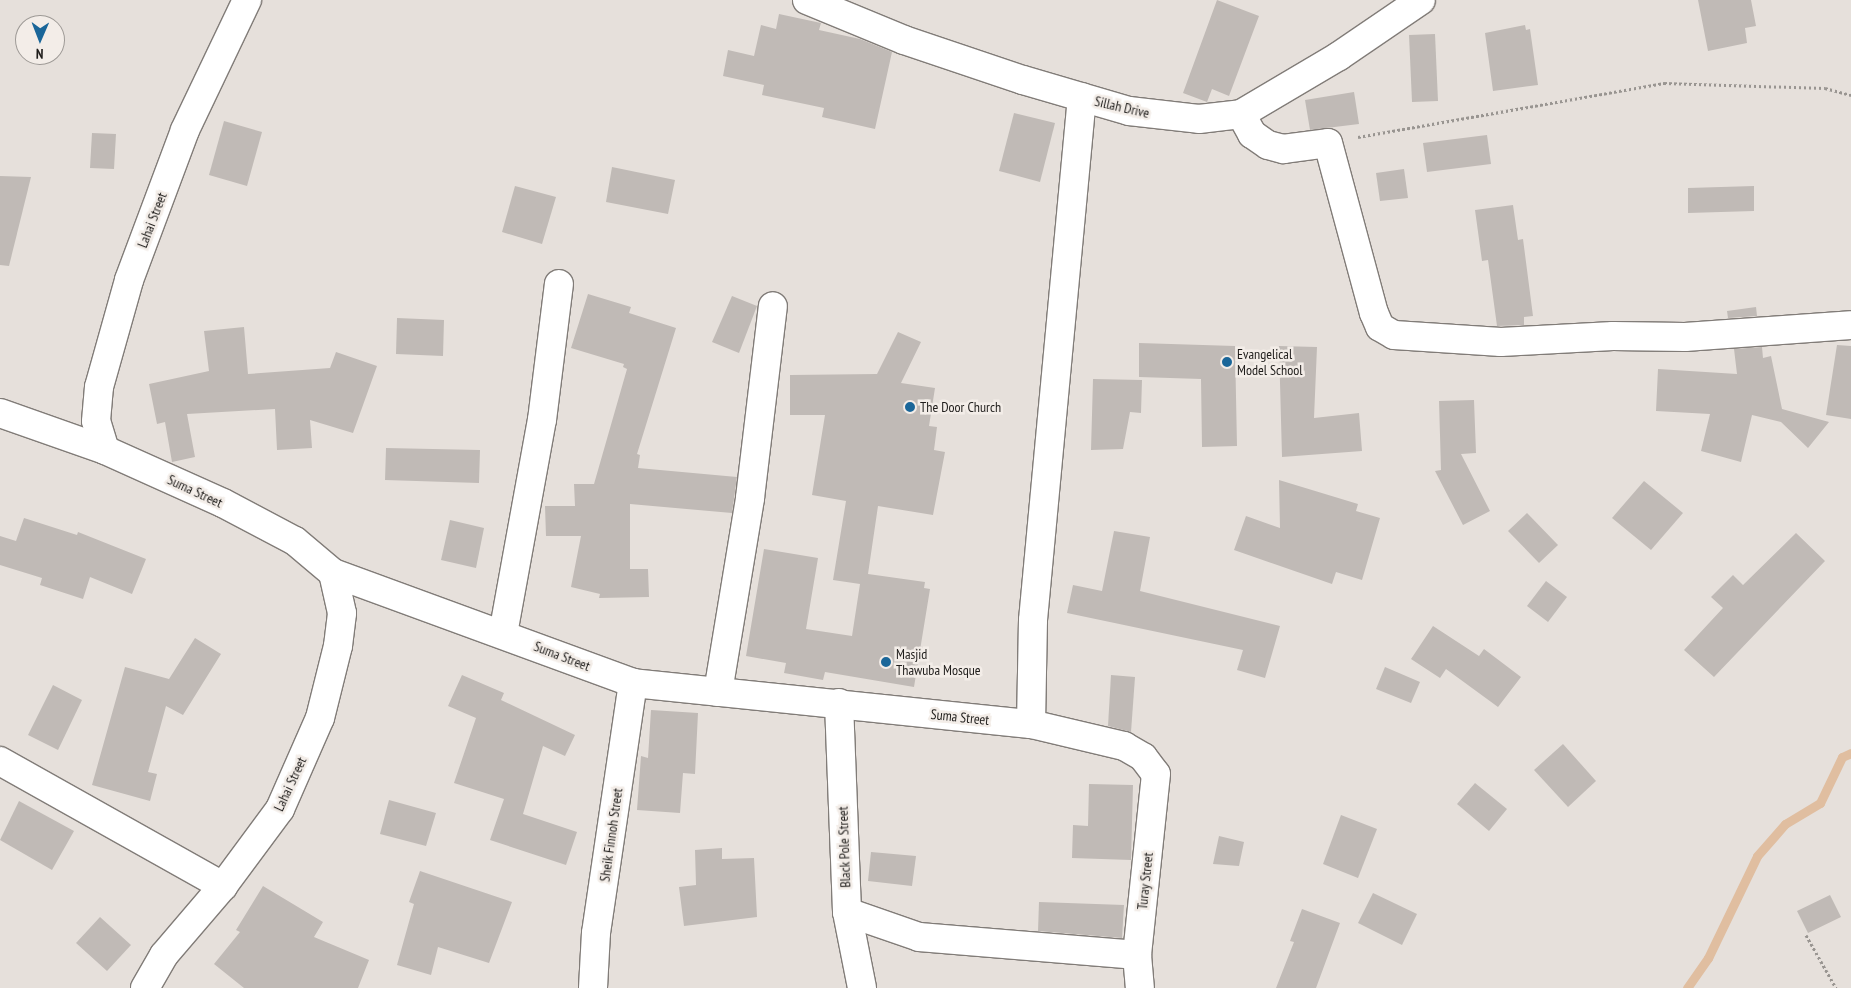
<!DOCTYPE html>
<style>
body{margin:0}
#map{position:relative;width:1851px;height:988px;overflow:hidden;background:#e6e0db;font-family:"PT Sans Narrow",sans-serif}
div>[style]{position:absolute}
.stream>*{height:9px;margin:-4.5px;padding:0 4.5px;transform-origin:4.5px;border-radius:4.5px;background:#e0bea0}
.building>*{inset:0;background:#c0bab6}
.path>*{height:3px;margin-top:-1.5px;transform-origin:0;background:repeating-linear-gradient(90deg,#999591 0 2.5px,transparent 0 5px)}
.roads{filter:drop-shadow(1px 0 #817c78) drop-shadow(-1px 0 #817c78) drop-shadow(0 1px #817c78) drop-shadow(0 -1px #817c78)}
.minor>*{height:28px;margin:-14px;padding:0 14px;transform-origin:14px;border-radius:14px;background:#fff}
.dots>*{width:14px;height:14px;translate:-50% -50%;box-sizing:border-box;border:2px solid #f3ede8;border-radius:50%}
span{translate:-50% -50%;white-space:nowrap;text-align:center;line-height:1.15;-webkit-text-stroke:5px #f3ede8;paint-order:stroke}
.street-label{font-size:14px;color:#1f1d1b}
.poi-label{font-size:14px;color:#1f1d1b}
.left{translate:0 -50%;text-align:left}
.north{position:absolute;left:15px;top:15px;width:50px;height:50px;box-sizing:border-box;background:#f3ede8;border:1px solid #9e9a96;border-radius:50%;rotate:181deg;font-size:14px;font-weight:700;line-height:20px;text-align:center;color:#1f1d1b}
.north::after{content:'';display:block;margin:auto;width:18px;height:22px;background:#1a6699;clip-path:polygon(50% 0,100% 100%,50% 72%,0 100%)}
</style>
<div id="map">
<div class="stream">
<i style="left:1687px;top:988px;width:37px;rotate:-55deg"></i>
<i style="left:1708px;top:958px;width:113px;rotate:-64.3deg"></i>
<i style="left:1757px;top:856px;width:43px;rotate:-48.8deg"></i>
<i style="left:1785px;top:824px;width:41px;rotate:-31deg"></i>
<i style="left:1820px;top:803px;width:51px;rotate:-64.4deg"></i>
<i style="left:1842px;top:757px;width:10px;rotate:-24deg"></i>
</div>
<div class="building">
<i style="clip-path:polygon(1217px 0,1259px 16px,1229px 96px,1212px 89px,1207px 102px,1183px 93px)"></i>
<i style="clip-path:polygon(1698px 0,1751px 0,1756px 26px,1745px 28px,1747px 43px,1708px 51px)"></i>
<i style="clip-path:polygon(779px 14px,821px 23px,819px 30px,860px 39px,892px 52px,875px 129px,822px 117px,824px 108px,762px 95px,764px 85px,723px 76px,728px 50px,754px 56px,761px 25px,776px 29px)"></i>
<i style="clip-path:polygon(1525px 25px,1526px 30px,1530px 29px,1538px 85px,1493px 91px,1485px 33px)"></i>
<i style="clip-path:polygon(1435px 34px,1438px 101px,1412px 102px,1409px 35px)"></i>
<i style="clip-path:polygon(1354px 92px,1359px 124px,1310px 130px,1305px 100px)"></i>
<i style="clip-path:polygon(1014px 113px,1055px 123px,1040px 182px,999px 171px)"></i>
<i style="clip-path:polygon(224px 121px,262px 132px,247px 186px,209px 175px)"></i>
<i style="clip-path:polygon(92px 133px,116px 134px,114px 169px,90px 168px)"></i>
<i style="clip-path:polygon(1487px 135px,1491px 164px,1427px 172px,1423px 143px)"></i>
<i style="clip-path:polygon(612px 167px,675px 180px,668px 214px,606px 202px)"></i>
<i style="clip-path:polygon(1404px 169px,1408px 198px,1380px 201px,1376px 173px)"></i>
<i style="clip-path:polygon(0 176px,31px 177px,9px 266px,0 265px)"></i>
<i style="clip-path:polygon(515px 186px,556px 197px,542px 244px,502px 232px)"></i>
<i style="clip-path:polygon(1754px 186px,1754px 211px,1688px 213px,1688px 188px)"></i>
<i style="clip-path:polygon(1513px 205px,1518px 240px,1523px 239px,1533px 316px,1524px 317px,1524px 325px,1497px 326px,1488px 260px,1482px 261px,1475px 210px)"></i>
<i style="clip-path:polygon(588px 294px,631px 307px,629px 313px,676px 328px,637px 454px,640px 455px,638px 468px,737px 477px,732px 513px,630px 504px,630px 569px,648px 569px,649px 597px,599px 598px,600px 594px,571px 587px,581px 536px,546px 536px,545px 506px,575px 506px,574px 484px,594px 484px,627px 369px,623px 367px,624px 364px,571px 348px)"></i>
<i style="clip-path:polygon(732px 296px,757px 306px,739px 353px,712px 342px)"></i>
<i style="clip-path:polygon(1756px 307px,1757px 316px,1728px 318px,1727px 311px)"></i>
<i style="clip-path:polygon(397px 318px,444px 320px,443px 356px,396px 354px)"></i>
<i style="clip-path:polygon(244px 327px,248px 374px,330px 368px,336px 352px,377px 366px,353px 433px,310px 420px,312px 448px,277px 450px,275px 409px,187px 414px,195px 457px,172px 462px,165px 422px,157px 424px,149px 384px,209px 371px,204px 331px)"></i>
<i style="clip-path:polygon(898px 332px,921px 342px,901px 383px,935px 388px,929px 426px,937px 427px,934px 450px,945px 452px,933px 515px,878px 506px,868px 574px,925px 582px,924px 588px,930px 589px,914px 687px,825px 672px,823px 680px,784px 673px,786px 663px,746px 656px,764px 549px,818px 558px,806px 629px,852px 636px,860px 584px,833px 580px,846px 501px,812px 495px,825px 415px,790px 415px,790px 375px,877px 374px)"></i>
<i style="clip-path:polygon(1139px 343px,1235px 346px,1237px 446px,1202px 447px,1201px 379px,1139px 377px)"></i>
<i style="clip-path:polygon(1837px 345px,1851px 346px,1851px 419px,1826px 415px)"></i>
<i style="clip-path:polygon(1279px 346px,1317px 347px,1314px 418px,1359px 413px,1362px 451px,1282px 457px)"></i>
<i style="clip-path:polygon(1762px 347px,1763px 358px,1771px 356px,1782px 409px,1829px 422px,1808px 448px,1781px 422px,1752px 415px,1741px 462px,1701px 451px,1710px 414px,1656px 411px,1658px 369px,1737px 374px,1734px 349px)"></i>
<i style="clip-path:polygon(1093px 379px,1142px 380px,1141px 413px,1130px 412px,1123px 449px,1091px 450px)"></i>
<i style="clip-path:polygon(1474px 400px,1476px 453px,1461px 454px,1490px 511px,1463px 525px,1435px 471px,1441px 470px,1439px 401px)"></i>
<i style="clip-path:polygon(386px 448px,480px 450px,479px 483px,385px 480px)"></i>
<i style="clip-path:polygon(1279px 480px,1358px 504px,1356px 511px,1380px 518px,1362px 580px,1336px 572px,1332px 584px,1234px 550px,1246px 516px,1280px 528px)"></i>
<i style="clip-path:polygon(1644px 481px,1683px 513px,1651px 550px,1612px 518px)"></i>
<i style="clip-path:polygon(1527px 513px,1558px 545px,1539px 563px,1508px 531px)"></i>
<i style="clip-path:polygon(24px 518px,77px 535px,78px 532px,146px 559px,132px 594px,90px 577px,83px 599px,40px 585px,42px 578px,0 565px,0 536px,16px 541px)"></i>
<i style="clip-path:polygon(450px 520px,484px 528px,476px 568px,441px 560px)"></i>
<i style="clip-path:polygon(1114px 531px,1150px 537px,1140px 591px,1280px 626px,1265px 678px,1237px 670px,1243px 650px,1067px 613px,1073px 585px,1102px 591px)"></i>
<i style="clip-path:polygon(1796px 533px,1825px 561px,1714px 677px,1684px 650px,1723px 608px,1711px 597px,1733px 575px,1743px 585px)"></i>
<i style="clip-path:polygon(1546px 581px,1567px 597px,1548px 622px,1527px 606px)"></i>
<i style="clip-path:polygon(1433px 626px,1479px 656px,1484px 649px,1521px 677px,1498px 707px,1446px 669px,1440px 678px,1411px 659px)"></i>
<i style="clip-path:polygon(195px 638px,221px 654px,183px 715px,166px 706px,148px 772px,157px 774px,150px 801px,92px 785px,125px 667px,169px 679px)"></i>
<i style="clip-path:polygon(1385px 667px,1420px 682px,1411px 703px,1376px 689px)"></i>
<i style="clip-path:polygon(462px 675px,504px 693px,501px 700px,575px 735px,565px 756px,543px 746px,523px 814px,577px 832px,566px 865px,490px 840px,504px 799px,454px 783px,476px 718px,448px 706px)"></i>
<i style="clip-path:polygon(1111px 675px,1135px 677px,1131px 732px,1108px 726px)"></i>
<i style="clip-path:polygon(53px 685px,82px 700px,58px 750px,28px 735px)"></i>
<i style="clip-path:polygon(651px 710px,698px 713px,695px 774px,683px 773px,680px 813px,637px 810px,641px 756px,648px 758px)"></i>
<i style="clip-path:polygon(1563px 744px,1596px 781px,1568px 807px,1534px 770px)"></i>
<i style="clip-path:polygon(1475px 783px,1507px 809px,1489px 831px,1457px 804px)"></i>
<i style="clip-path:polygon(1089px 784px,1133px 785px,1131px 860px,1072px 858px,1073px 825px,1088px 826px)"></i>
<i style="clip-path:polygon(389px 800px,436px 813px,426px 846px,380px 834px)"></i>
<i style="clip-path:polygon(19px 801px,74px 831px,52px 870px,0 840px)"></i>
<i style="clip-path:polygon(1341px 815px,1377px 829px,1358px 878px,1323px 864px)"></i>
<i style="clip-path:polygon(1219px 836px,1244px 842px,1239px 866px,1213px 864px)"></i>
<i style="clip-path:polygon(722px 848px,722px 859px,754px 858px,757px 917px,684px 926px,679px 887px,696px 885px,695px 850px)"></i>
<i style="clip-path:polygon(871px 852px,916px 856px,912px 886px,868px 881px)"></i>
<i style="clip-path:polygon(420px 871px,512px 902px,489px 963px,438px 947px,431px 975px,397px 965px,414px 904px,409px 902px)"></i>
<i style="clip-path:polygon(263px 886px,323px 922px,314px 937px,369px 960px,358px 988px,244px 988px,214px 964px,240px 932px,236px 930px)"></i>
<i style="clip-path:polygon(1373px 893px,1417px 914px,1402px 945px,1358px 923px)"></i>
<i style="clip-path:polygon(1830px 895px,1841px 917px,1808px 933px,1797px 911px)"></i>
<i style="clip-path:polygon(1039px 902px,1124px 905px,1122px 938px,1038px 931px)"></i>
<i style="clip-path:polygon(1302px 909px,1340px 923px,1316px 988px,1276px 988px,1294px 942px,1290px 941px)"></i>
<i style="clip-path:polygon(100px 917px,131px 945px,107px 971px,76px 943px)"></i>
</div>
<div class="path">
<i style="left:1358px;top:137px;width:311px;rotate:-10deg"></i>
<i style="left:1664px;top:83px;width:161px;rotate:1.8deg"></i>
<i style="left:1825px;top:88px;width:27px;rotate:15deg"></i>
<i style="left:1806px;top:935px;width:61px;rotate:60.5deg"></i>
</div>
<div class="roads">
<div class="minor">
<i style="left:807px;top:0;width:105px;rotate:22.4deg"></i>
<i style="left:904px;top:40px;width:126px;rotate:18.6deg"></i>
<i style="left:1023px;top:80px;width:110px;rotate:16.3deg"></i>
<i style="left:1129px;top:111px;width:70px;rotate:6.5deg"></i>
<i style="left:1199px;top:119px;width:42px;rotate:-6.8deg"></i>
<i style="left:1241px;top:114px;width:114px;rotate:-30.6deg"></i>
<i style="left:1339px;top:56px;width:99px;rotate:-34.3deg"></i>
<i style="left:1241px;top:114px;width:23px;rotate:61deg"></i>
<i style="left:1252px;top:134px;width:19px;rotate:35deg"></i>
<i style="left:1268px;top:145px;width:16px;rotate:15deg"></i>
<i style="left:1283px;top:149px;width:45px;rotate:-7.6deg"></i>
<i style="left:1328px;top:143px;width:176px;rotate:74.9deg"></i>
<i style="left:1374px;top:313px;width:15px;rotate:67deg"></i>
<i style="left:1380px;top:327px;width:16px;rotate:30deg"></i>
<i style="left:1394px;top:335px;width:107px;rotate:3.7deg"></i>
<i style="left:1501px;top:342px;width:112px;rotate:-3.1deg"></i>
<i style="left:1613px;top:336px;width:72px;rotate:0.8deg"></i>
<i style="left:1685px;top:337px;width:166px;rotate:-4.1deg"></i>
<i style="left:0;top:413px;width:111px;rotate:19.4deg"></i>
<i style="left:105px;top:450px;width:129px;rotate:24.2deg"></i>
<i style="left:223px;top:503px;width:81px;rotate:27.8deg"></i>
<i style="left:295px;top:541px;width:50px;rotate:40.1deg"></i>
<i style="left:333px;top:573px;width:320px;rotate:20.1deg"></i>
<i style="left:633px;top:683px;width:400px;rotate:5.9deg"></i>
<i style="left:1031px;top:724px;width:96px;rotate:13.3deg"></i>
<i style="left:1124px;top:746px;width:22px;rotate:30deg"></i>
<i style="left:1143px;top:757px;width:21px;rotate:53deg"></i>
<i style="left:1156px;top:774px;width:182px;rotate:96deg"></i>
<i style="left:1137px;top:955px;width:33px;rotate:85deg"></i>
<i style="left:105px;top:450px;width:30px;rotate:-107deg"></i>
<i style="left:96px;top:421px;width:34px;rotate:-85deg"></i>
<i style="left:99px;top:387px;width:111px;rotate:-74.3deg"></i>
<i style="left:129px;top:280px;width:160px;rotate:-69.5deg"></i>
<i style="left:185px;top:130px;width:144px;rotate:-64.5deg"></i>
<i style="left:503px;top:634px;width:218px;rotate:-79.7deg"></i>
<i style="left:542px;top:420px;width:137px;rotate:-82.9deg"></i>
<i style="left:718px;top:692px;width:197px;rotate:-80.6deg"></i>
<i style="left:750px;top:498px;width:193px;rotate:-83.2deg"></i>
<i style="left:839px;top:703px;width:209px;rotate:87.8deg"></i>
<i style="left:847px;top:912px;width:77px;rotate:78.8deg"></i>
<i style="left:1031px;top:724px;width:104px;rotate:-88.9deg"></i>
<i style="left:1033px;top:620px;width:525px;rotate:-84.65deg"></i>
<i style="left:0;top:761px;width:256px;rotate:29.3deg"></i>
<i style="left:847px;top:912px;width:76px;rotate:19.1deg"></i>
<i style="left:919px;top:937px;width:219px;rotate:4.7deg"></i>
<i style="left:145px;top:988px;width:38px;rotate:-60deg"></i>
<i style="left:164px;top:955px;width:91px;rotate:-49.5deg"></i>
<i style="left:223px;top:886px;width:96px;rotate:-53.5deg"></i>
<i style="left:280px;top:809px;width:99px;rotate:-66.3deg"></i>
<i style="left:320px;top:718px;width:74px;rotate:-76deg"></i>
<i style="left:338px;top:646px;width:33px;rotate:-83deg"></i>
<i style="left:342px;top:613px;width:41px;rotate:-102.7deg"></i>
<i style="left:593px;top:988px;width:55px;rotate:-86.9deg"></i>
<i style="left:596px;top:933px;width:253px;rotate:-81.6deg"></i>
</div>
</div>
<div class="dots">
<i style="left:1227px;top:362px;background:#1a6699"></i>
<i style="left:910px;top:407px;background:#1a6699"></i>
<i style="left:886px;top:662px;background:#1a6699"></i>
</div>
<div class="street-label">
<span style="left:1122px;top:107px;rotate:13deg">Sillah Drive</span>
<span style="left:152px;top:220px;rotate:-69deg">Lahai Street</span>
<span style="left:195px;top:491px;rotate:25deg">Suma Street</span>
<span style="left:562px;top:656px;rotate:21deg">Suma Street</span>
<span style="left:960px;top:717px;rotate:6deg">Suma Street</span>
<span style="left:290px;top:784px;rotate:-65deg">Lahai Street</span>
<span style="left:611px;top:835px;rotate:-82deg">Sheik Finnoh Street</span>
<span style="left:844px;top:847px;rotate:-92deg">Black Pole Street</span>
<span style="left:1145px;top:881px;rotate:-84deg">Turay Street</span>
</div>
<div class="poi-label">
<span class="left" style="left:1237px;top:362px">Evangelical<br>Model School</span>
<span class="left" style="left:920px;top:407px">The Door Church</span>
<span class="left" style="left:896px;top:662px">Masjid<br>Thawuba Mosque</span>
</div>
<div class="north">N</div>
</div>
